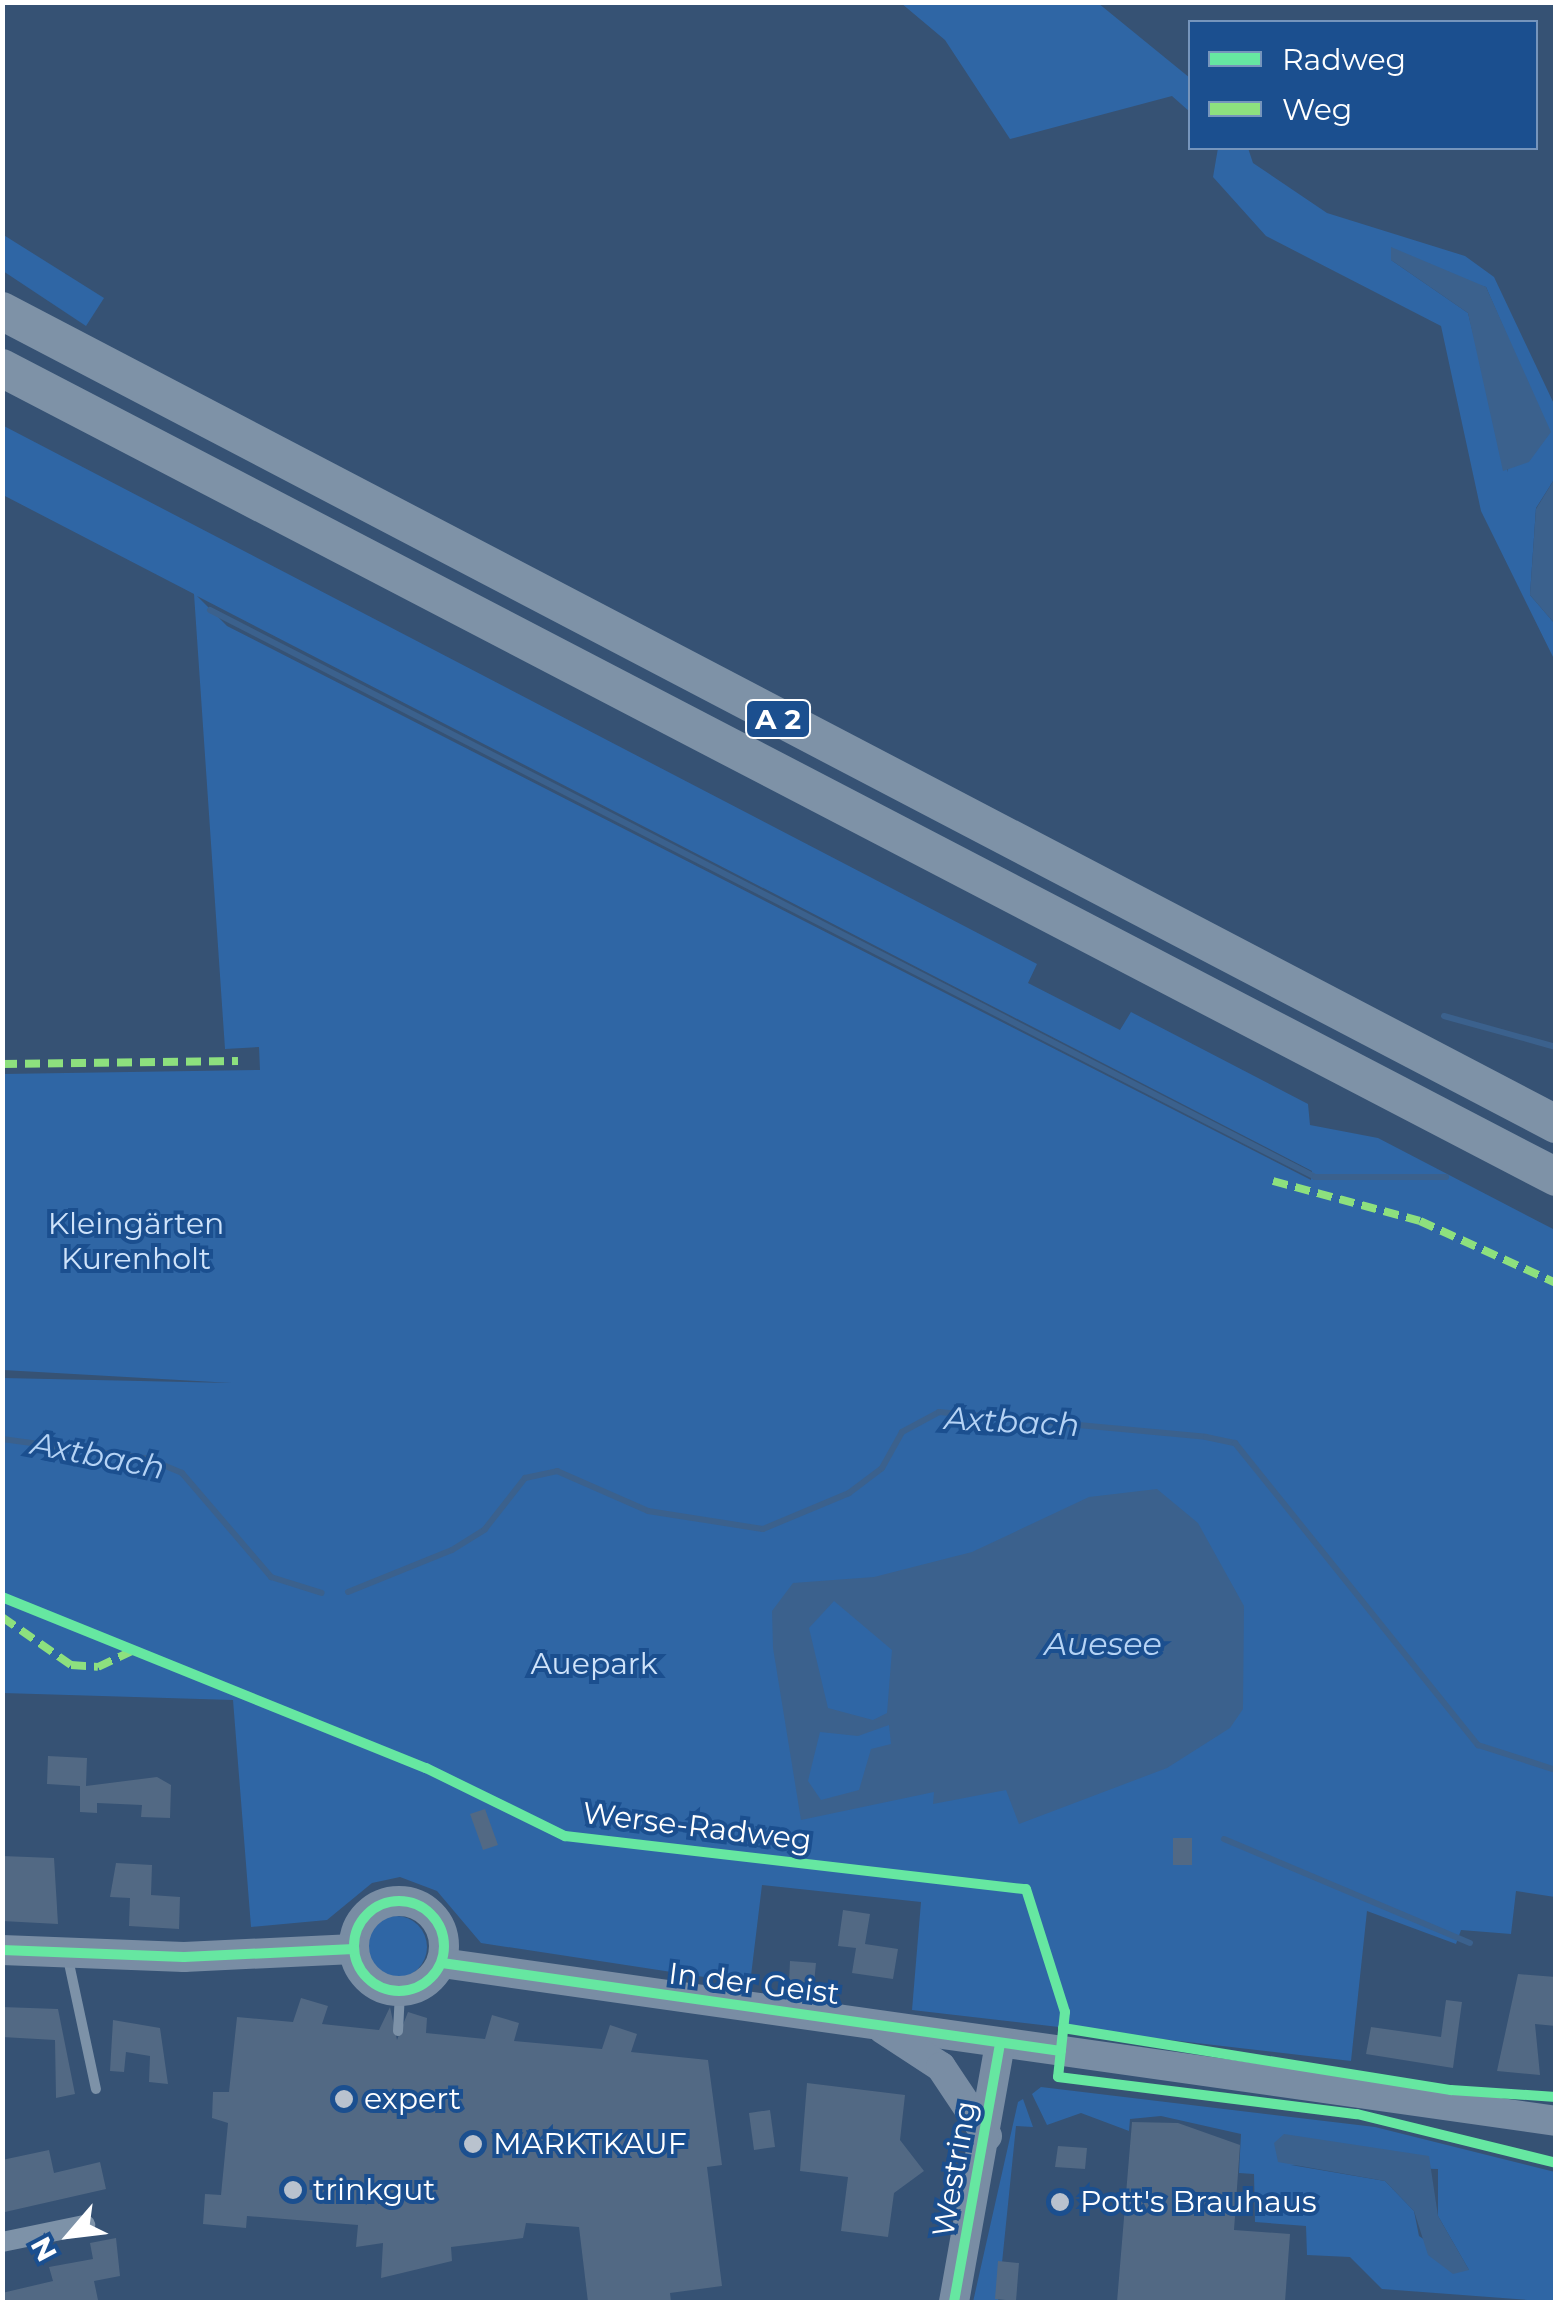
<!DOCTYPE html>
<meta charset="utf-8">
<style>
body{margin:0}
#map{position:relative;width:1558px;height:2305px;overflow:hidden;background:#365274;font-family:Montserrat,sans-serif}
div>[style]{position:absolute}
.green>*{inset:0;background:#2f66a5}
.round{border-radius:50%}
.water>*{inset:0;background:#3b618d}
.stream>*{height:6px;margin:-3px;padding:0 3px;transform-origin:3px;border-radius:3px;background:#3b618d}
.building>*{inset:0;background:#526984}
.lane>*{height:10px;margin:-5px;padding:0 5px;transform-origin:5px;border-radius:5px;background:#7d92a8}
.street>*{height:20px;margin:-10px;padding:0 10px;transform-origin:10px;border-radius:10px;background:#7d92a8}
.secondary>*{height:30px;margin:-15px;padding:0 15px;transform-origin:15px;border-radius:15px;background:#798da4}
.secondary>.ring{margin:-15px;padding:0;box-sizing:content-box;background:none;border:30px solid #798da4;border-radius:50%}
.highway>*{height:38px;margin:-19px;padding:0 19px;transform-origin:19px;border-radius:19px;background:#7e92a7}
.quiet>*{height:8px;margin-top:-4px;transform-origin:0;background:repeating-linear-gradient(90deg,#8de07e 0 15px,transparent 0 23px)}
.cycleway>*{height:10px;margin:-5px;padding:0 5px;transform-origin:5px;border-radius:5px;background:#66e7a1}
.cycleway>.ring{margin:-5px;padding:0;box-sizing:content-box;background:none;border:10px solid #66e7a1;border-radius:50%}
.dots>*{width:28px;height:28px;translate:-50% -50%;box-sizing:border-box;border:5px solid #1b4f8f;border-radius:50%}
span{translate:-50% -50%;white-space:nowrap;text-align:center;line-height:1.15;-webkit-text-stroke:8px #1b4f8f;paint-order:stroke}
.shield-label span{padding:2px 8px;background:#1b4f8f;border:2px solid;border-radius:8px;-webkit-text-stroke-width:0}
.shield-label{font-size:28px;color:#fff;font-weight:700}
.park-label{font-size:30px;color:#cfe3fa}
.street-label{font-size:30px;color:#fff}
.poi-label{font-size:30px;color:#fff}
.left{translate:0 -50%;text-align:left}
.water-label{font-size:32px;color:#b5d3f5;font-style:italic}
.frame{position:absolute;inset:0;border:5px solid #fff;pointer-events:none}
.legend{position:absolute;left:1188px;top:20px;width:350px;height:130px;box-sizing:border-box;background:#1b4f8f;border:2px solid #7695bc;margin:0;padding:12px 18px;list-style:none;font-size:30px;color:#fff}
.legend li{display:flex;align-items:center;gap:20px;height:50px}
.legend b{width:50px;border:2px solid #7695bc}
.north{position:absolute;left:20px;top:2185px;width:100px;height:100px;-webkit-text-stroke:8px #1b4f8f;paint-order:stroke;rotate:242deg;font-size:28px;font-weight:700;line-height:40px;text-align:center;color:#fff}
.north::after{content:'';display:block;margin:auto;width:35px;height:45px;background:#fff;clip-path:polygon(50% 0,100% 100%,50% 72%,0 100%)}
</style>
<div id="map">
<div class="green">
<i style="clip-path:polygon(901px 3px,1098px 3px,1190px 78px,1190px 112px,1172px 96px,1010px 139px,945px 40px)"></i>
<i style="clip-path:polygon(evenodd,1218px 148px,1248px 148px,1253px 163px,1327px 213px,1465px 256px,1494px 277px,1555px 406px,1555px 478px,1536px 508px,1530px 595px,1555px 624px,1555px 661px,1481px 511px,1441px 326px,1266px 236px,1213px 177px,1218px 148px,1391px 260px,1486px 287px,1509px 340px,1508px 472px,1468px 313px,1391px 260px)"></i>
<i style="clip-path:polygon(2px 234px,104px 298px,86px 326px,3px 271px)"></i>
<i style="clip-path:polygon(evenodd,2px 425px,1037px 964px,1028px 983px,1120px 1030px,1131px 1012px,1308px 1104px,1310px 1125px,1378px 1138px,1555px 1230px,1555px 1897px,1516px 1891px,1511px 1934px,1461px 1930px,1456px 1944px,1367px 1911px,1351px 2061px,912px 2010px,921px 1902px,762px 1885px,750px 1984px,481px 1943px,437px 1891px,400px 1877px,372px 1883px,327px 1920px,251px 1927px,233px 1700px,3px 1693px,3px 1378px,232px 1383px,3px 1370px,3px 1074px,260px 1070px,259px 1047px,225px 1049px,194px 594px,3px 495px,2px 425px,197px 596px,1312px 1171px,1311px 1180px,227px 626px,197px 596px)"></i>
<i class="round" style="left:365px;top:1916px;width:62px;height:62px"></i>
<i style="clip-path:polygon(evenodd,1041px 2087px,1375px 2127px,1555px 2172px,1555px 2302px,1382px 2289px,1350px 2257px,1307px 2255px,1306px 2226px,1255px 2222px,1254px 2174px,1239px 2173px,1241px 2134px,1161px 2116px,1130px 2119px,1129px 2131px,1081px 2113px,1047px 2125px,1032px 2094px,1041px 2087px,1291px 2165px,1438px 2169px,1438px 2216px,1469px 2270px,1419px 2236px,1414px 2211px,1385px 2181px,1291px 2165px)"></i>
<i style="clip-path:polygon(1023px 2099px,1033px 2127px,1016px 2126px,998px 2302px,973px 2302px,1018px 2102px)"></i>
</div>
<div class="water">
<i style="clip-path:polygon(1391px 247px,1486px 287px,1551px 432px,1529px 462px,1503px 471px,1468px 313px,1391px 260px)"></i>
<i style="clip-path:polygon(1555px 478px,1555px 624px,1530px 595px,1536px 509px)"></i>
<i style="clip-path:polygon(evenodd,1157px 1489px,1198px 1523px,1244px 1606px,1243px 1709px,1230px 1728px,1167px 1768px,1019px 1824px,1006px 1790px,933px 1804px,934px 1792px,801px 1820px,773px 1648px,772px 1611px,793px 1583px,874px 1577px,972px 1552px,1089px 1497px,1157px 1489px,834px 1601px,892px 1650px,887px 1713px,873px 1720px,828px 1708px,809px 1628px,834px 1601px,1157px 1489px,889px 1725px,891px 1744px,871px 1749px,859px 1790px,821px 1800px,808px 1781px,820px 1732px,858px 1736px,889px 1725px)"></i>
<i style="clip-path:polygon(1284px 2134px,1429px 2156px,1438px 2216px,1469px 2270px,1453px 2274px,1428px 2255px,1414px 2211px,1385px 2181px,1278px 2162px,1274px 2143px)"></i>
</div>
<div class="stream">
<i style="left:210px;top:610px;width:1242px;rotate:27.16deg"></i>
<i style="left:1315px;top:1177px;width:131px"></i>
<i style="left:1444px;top:1016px;width:116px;rotate:15.5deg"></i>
<i style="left:2px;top:1439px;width:148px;rotate:7.7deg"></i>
<i style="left:149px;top:1459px;width:36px;rotate:23deg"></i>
<i style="left:182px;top:1473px;width:137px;rotate:49.4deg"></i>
<i style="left:271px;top:1577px;width:53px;rotate:17.4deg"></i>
<i style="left:348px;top:1592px;width:112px;rotate:-22deg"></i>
<i style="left:452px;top:1550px;width:39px;rotate:-32deg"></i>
<i style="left:485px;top:1529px;width:65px;rotate:-51.9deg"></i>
<i style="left:525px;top:1478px;width:33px;rotate:-12deg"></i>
<i style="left:557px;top:1471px;width:99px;rotate:23.7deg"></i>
<i style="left:648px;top:1511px;width:116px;rotate:8.9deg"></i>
<i style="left:763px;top:1529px;width:93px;rotate:-22.7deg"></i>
<i style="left:849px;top:1493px;width:41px;rotate:-37.1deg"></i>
<i style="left:882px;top:1468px;width:41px;rotate:-60.9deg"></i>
<i style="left:902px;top:1432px;width:42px;rotate:-28.4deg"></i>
<i style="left:939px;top:1412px;width:268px;rotate:5.3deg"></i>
<i style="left:1206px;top:1437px;width:30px;rotate:12deg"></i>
<i style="left:1235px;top:1443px;width:388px;rotate:51.2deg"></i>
<i style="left:1478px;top:1745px;width:82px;rotate:17.8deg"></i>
<i style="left:1224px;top:1839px;width:267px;rotate:22.9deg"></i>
</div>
<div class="building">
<i style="clip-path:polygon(48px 1756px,87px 1758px,86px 1786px,157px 1777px,171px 1785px,170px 1818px,141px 1817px,142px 1805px,97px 1803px,97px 1813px,80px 1812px,80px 1786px,47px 1784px)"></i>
<i style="clip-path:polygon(485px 1809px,498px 1845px,483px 1850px,470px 1814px)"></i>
<i style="clip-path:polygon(1173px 1838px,1192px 1838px,1192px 1865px,1173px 1865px)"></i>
<i style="clip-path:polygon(2px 1856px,54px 1858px,58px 1924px,2px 1921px)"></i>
<i style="clip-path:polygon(116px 1863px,152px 1865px,151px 1895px,180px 1897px,179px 1929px,129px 1926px,130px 1898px,110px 1897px)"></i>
<i style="clip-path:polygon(843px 1910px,870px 1914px,865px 1944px,898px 1949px,893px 1979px,852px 1973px,856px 1948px,838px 1946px)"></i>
<i style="clip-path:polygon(790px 1961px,816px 1963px,814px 1983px,789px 1982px)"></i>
<i style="clip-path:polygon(1518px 1974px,1556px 1977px,1556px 2026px,1535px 2024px,1540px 2075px,1497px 2071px)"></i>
<i style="clip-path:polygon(301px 1998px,328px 2006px,322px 2024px,379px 2030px,390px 2007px,397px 2040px,408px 2012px,427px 2018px,426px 2033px,485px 2039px,492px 2015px,519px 2023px,514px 2041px,602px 2049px,610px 2025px,637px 2034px,631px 2052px,708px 2060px,722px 2165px,707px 2167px,722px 2286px,670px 2293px,671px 2302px,588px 2302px,579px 2227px,526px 2223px,523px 2238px,451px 2247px,452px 2261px,381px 2278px,383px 2243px,356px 2247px,358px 2225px,247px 2216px,246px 2228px,203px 2224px,205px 2194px,221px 2195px,228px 2123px,212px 2118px,213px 2092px,229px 2092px,237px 2017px,293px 2022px)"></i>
<i style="clip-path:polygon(1446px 2000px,1462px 2002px,1453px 2068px,1366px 2054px,1371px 2027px,1441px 2037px)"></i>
<i style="clip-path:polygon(2px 2007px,58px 2009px,75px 2094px,56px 2098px,55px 2040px,2px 2037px)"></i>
<i style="clip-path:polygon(113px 2020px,160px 2028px,168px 2084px,149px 2082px,150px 2056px,126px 2052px,124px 2072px,110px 2071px)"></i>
<i style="clip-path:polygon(807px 2083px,905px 2095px,900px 2140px,924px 2171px,894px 2193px,888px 2237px,841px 2231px,848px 2177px,800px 2171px)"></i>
<i style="clip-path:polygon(770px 2110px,775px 2147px,754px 2150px,749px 2113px)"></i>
<i style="clip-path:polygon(1132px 2122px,1178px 2123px,1240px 2145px,1234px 2230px,1290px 2234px,1285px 2302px,1117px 2302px)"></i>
<i style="clip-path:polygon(1058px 2146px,1087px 2148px,1085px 2169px,1055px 2167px)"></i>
<i style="clip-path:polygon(49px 2150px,54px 2173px,100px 2162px,106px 2189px,5px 2212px,2px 2160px)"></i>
<i style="clip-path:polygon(116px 2238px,120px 2276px,94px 2281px,98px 2300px,2px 2302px,2px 2293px,53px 2281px,49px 2267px,93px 2259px,90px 2243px)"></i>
<i style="clip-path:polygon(998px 2261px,1019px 2263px,1016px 2301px,995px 2299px)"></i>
</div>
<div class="lane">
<i style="left:67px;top:1954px;width:138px;rotate:77.9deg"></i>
<i style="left:398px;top:2031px;width:39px;rotate:-87deg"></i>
</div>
<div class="street">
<i style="left:2px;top:2242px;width:85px;rotate:-11.6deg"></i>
</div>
<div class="secondary">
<i class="ring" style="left:354px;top:1901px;width:60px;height:60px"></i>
<i style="left:2px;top:1950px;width:182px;rotate:2.2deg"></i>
<i style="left:184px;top:1957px;width:170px;rotate:-2.7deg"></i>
<i style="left:442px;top:1963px;width:1125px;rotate:8.07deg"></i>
<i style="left:883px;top:2029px;width:69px;rotate:33.2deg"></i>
<i style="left:941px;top:2067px;width:83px;rotate:56.3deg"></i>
<i style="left:954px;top:2302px;width:263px;rotate:-79.9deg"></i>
</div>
<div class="highway">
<i style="left:2px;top:311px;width:1754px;rotate:27.62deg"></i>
<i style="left:2px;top:368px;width:1752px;rotate:27.5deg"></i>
</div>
<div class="quiet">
<i style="left:2px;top:1064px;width:236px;rotate:-0.7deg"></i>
<i style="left:1273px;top:1181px;width:152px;rotate:15.2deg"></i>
<i style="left:1420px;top:1221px;width:149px;rotate:24.5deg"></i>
<i style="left:2px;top:1617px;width:84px;rotate:34.8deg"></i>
<i style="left:71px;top:1665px;width:27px;rotate:4deg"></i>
<i style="left:98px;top:1667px;width:42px;rotate:-25.3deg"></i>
</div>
<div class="cycleway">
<i style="left:2px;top:1597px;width:457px;rotate:22deg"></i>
<i style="left:426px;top:1768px;width:155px;rotate:26.1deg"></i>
<i style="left:565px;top:1836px;width:464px;rotate:6.6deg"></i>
<i style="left:1026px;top:1889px;width:129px;rotate:72.4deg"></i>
<i style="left:1065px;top:2012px;width:65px;rotate:96.1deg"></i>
<i style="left:1058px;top:2077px;width:301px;rotate:7.1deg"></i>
<i style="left:1357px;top:2114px;width:205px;rotate:13.8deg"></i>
<i class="ring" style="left:354px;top:1901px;width:80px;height:80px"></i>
<i style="left:2px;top:1950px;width:182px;rotate:2.2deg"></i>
<i style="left:184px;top:1957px;width:170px;rotate:-2.7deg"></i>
<i style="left:442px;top:1963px;width:625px;rotate:8.09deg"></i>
<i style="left:1063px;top:2028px;width:393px;rotate:9.1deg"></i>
<i style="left:1451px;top:2090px;width:105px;rotate:3.8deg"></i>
<i style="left:954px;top:2302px;width:263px;rotate:-79.9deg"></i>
</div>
<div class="dots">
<i style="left:344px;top:2099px;background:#b9c2ce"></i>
<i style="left:473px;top:2144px;background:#b9c2ce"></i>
<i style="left:293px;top:2190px;background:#b9c2ce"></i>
<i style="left:1060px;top:2202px;background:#b9c2ce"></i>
</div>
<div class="shield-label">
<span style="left:778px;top:719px">A 2</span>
</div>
<div class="park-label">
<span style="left:136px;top:1241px">Kleingärten<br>Kurenholt</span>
<span style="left:594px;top:1664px">Auepark</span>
</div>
<div class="street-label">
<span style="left:697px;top:1827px;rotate:7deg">Werse-Radweg</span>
<span style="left:754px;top:1984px;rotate:7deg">In der Geist</span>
<span style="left:955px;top:2169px;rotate:-80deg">Westring</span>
</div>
<div class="poi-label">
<span class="left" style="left:364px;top:2099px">expert</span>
<span class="left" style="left:493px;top:2144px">MARKTKAUF</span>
<span class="left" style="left:313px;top:2190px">trinkgut</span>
<span class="left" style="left:1080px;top:2202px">Pott's Brauhaus</span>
</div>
<div class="water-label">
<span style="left:1012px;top:1422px;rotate:3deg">Axtbach</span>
<span style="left:98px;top:1456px;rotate:11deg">Axtbach</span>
<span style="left:1103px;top:1644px">Auesee</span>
</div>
<div class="frame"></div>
<ul class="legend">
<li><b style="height:12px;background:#66e7a1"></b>Radweg</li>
<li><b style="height:12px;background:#8de07e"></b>Weg</li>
</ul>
<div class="north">N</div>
</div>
